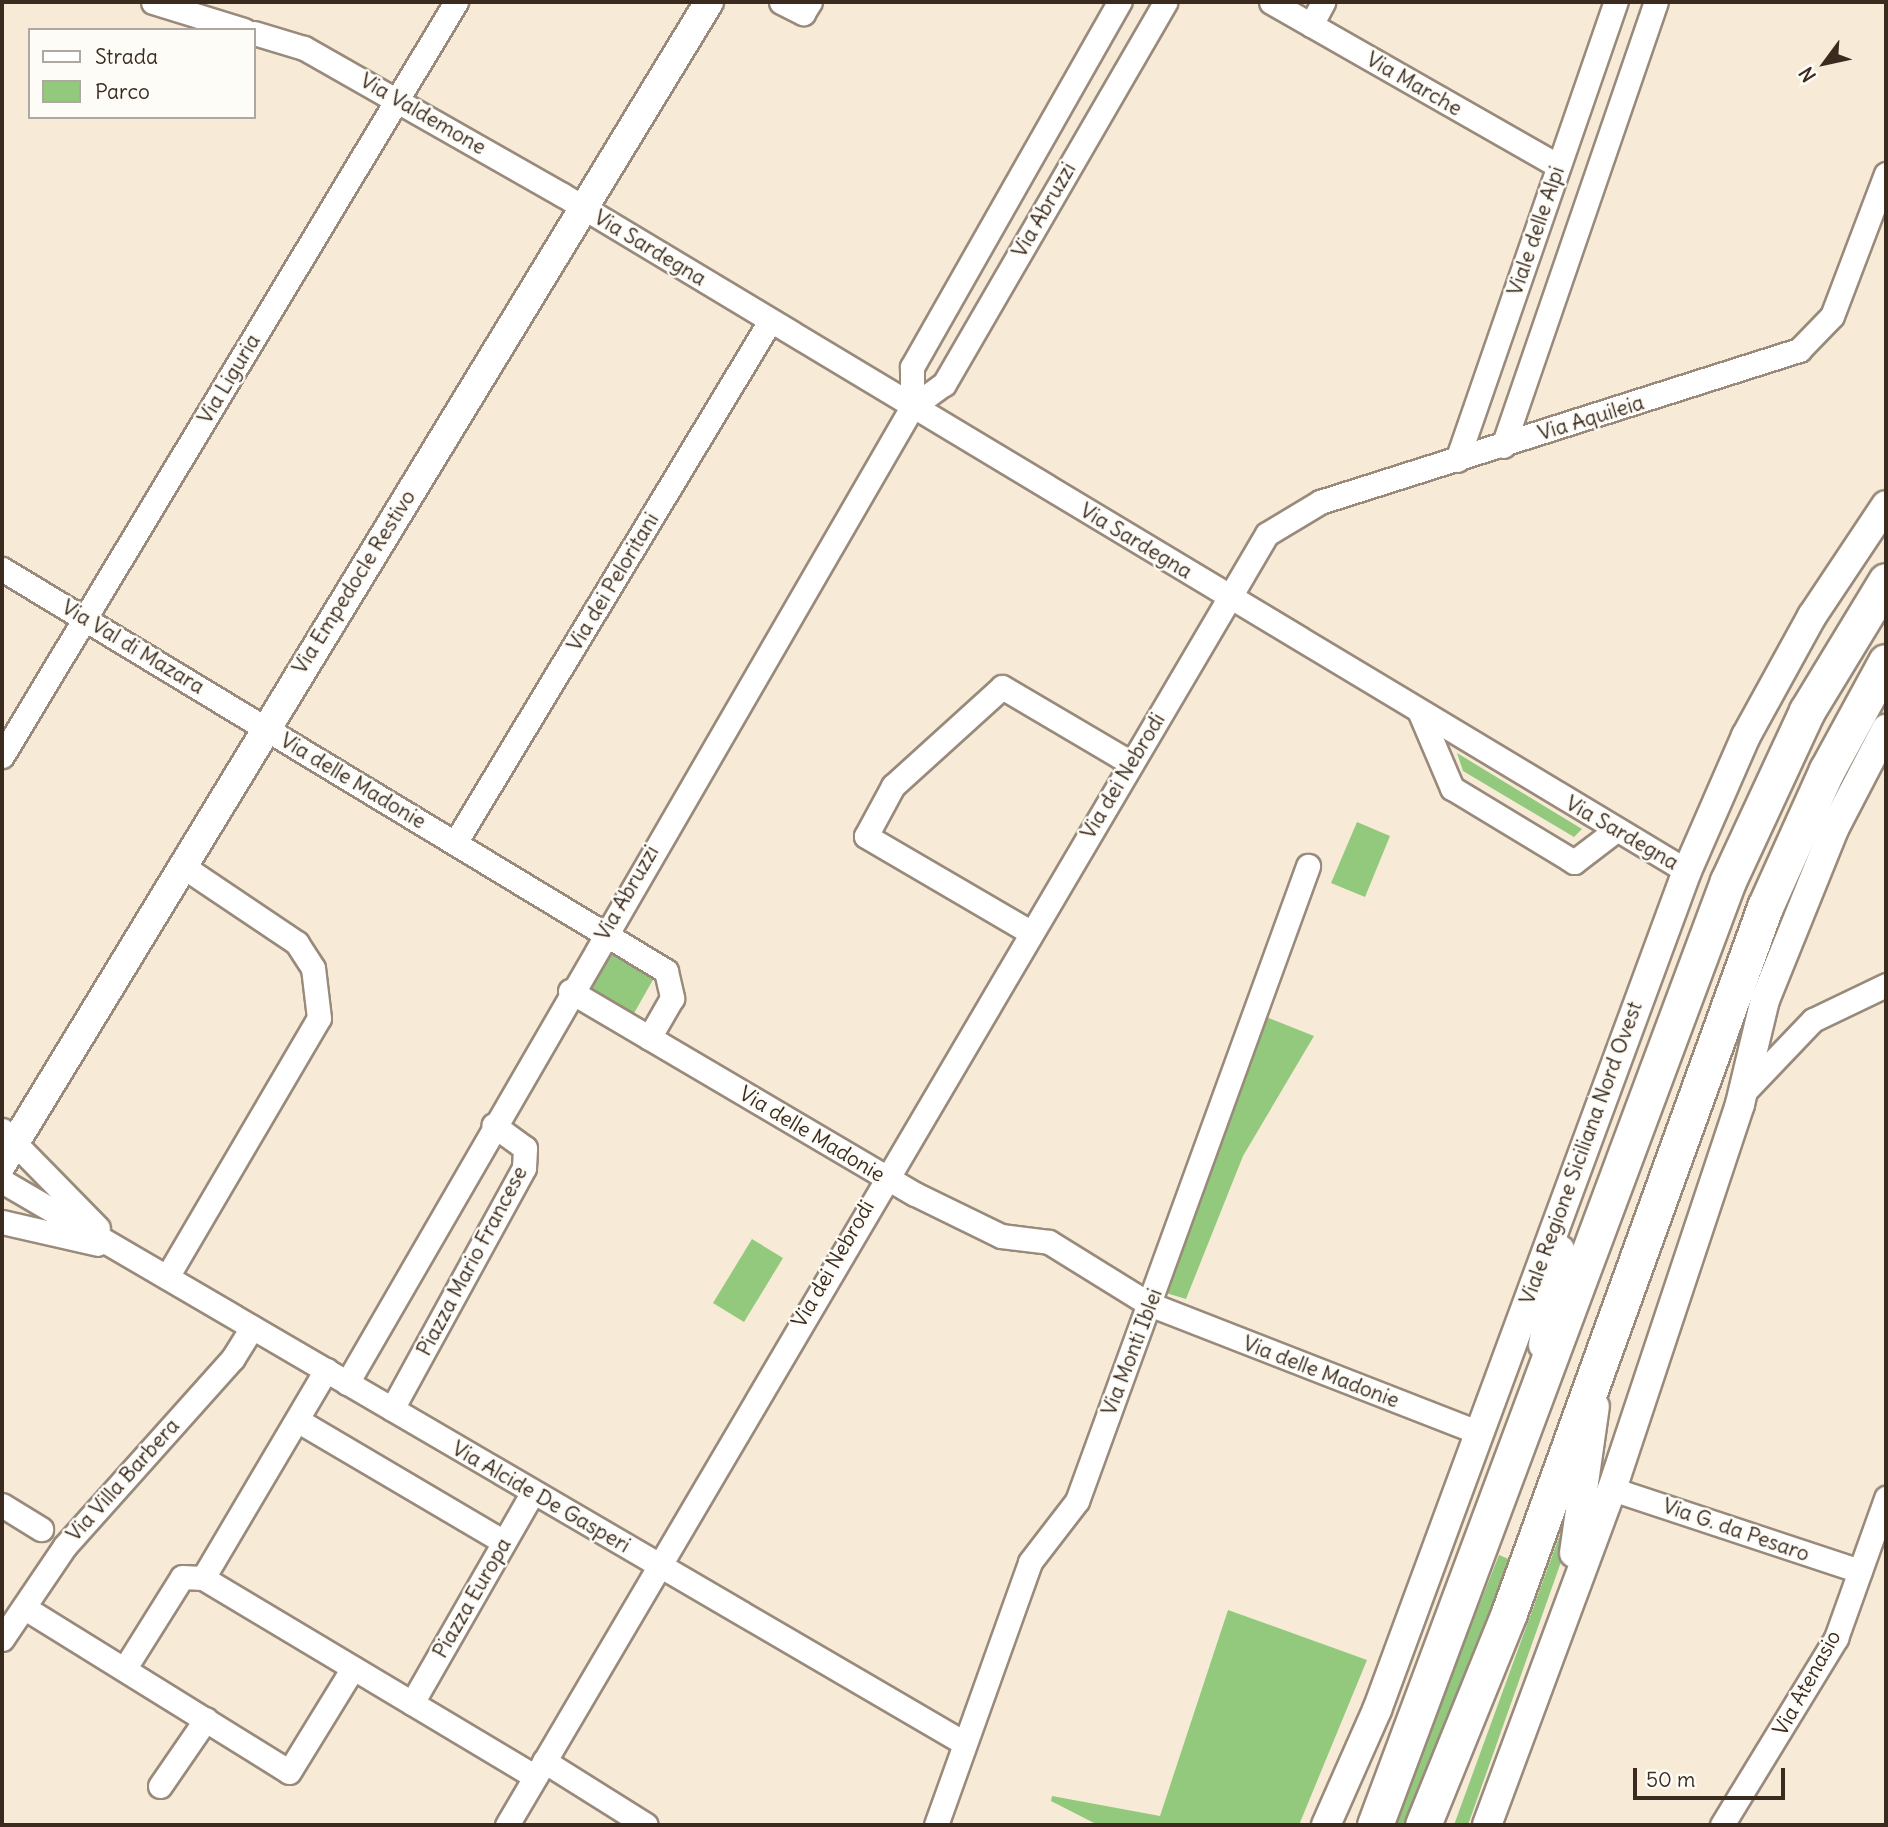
<!DOCTYPE html>
<style>
body{margin:0}
#map{position:relative;width:1888px;height:1827px;overflow:hidden;background:#f7ebd8;font-family:Delius,sans-serif}
div>[style]{position:absolute}
.green>*{inset:0;background:#93c97c}
.roads{filter:drop-shadow(2px 0 #998a7b) drop-shadow(-2px 0 #998a7b) drop-shadow(0 2px #998a7b) drop-shadow(0 -2px #998a7b)}
.minor>*{height:23px;margin:-11.5px;padding:0 11.5px;transform-origin:11.5px;border-radius:11.5px;background:#fff}
.tertiary>*{height:28px;margin:-14px;padding:0 14px;transform-origin:14px;border-radius:14px;background:#fff}
.primary>*{height:35px;margin:-17.5px;padding:0 17.5px;transform-origin:17.5px;border-radius:17.5px;background:#fff}
span{translate:-50% -50%;white-space:nowrap;text-align:center;line-height:1.15;-webkit-text-stroke:5px #fdfcf7;paint-order:stroke}
.street-label{font-size:21px;color:#3b2a1e}
.frame{position:absolute;inset:0;border:4px solid #3b2a1e;pointer-events:none}
.legend{position:absolute;left:28px;top:28px;width:228px;height:91px;box-sizing:border-box;background:#fdfcf7;border:2px solid #afa8a0;margin:0;padding:9px 12px;list-style:none;font-size:21px;color:#3b2a1e}
.legend li{display:flex;align-items:center;gap:14px;height:35px}
.legend b{width:35px;border:2px solid #afa8a0}
.north{position:absolute;left:1790px;top:28px;width:70px;height:70px;-webkit-text-stroke:5px #fdfcf7;paint-order:stroke;rotate:237deg;font-size:19px;font-weight:700;line-height:28px;text-align:center;color:#3b2a1e}
.north::after{content:'';display:block;margin:auto;width:24px;height:32px;background:#3b2a1e;clip-path:polygon(50% 0,100% 100%,50% 72%,0 100%)}
.scale{position:absolute;left:1633px;top:1768px;width:152px;height:32px;box-sizing:border-box;border:4px solid #3b2a1e;border-top:0;padding-left:9px;font-size:21px;line-height:24px;white-space:nowrap;color:#3b2a1e;-webkit-text-stroke:5px #fdfcf7;paint-order:stroke}
</style>
<div id="map">
<div class="green">
<i style="clip-path:polygon(1457px 753px,1582px 829px,1574px 837px,1463px 771px)"></i>
<i style="clip-path:polygon(1357px 822px,1390px 836px,1365px 897px,1331px 883px)"></i>
<i style="clip-path:polygon(611px 952px,654px 978px,633px 1015px,589px 989px)"></i>
<i style="clip-path:polygon(1261px 1015px,1314px 1036px,1243px 1156px,1186px 1299px,1166px 1293px,1167px 1280px)"></i>
<i style="clip-path:polygon(752px 1239px,783px 1258px,744px 1322px,713px 1303px)"></i>
<i style="clip-path:polygon(1567px 1515px,1573px 1528px,1468px 1825px,1454px 1825px)"></i>
<i style="clip-path:polygon(1499px 1555px,1511px 1560px,1408px 1825px,1392px 1825px)"></i>
<i style="clip-path:polygon(1228px 1610px,1367px 1660px,1299px 1825px,1098px 1825px,1051px 1801px,1052px 1796px,1160px 1816px)"></i>
</div>
<div class="roads">
<div class="minor">
<i style="left:153px;top:2px;width:95px;rotate:17.1deg"></i>
<i style="left:781px;top:2px;width:25px;rotate:27deg"></i>
<i style="left:803px;top:13px;width:13px;rotate:-58deg"></i>
<i style="left:1271px;top:2px;width:331px;rotate:29.7deg"></i>
<i style="left:1311px;top:25px;width:26px;rotate:-62deg"></i>
<i style="left:254px;top:33px;width:52px;rotate:16.7deg"></i>
<i style="left:304px;top:48px;width:296px;rotate:29.6deg"></i>
<i style="left:561px;top:194px;width:1314px;rotate:31.02deg"></i>
<i style="left:912px;top:407px;width:40px;rotate:-90deg"></i>
<i style="left:912px;top:367px;width:420px;rotate:-60.4deg"></i>
<i style="left:1503px;top:446px;width:470px;rotate:-71deg"></i>
<i style="left:1457px;top:460px;width:485px;rotate:-70.9deg"></i>
<i style="left:2px;top:569px;width:776px;rotate:31.19deg"></i>
<i style="left:666px;top:971px;width:28px;rotate:77deg"></i>
<i style="left:672px;top:998px;width:46px;rotate:119.9deg"></i>
<i style="left:1420px;top:713px;width:82px;rotate:66.9deg"></i>
<i style="left:1452px;top:788px;width:143px;rotate:31.2deg"></i>
<i style="left:1574px;top:862px;width:53px;rotate:-37.3deg"></i>
<i style="left:2px;top:756px;width:880px;rotate:-58.95deg"></i>
<i style="left:455px;top:843px;width:610px;rotate:-58.89deg"></i>
<i style="left:1030px;top:932px;width:190px;rotate:-149.7deg"></i>
<i style="left:866px;top:836px;width:57px;rotate:-61.6deg"></i>
<i style="left:893px;top:786px;width:147px;rotate:-42.2deg"></i>
<i style="left:1002px;top:687px;width:150px;rotate:30.5deg"></i>
<i style="left:570px;top:991px;width:400px;rotate:30.5deg"></i>
<i style="left:915px;top:1194px;width:96px;rotate:26deg"></i>
<i style="left:1001px;top:1236px;width:48px;rotate:7.1deg"></i>
<i style="left:1049px;top:1242px;width:118px;rotate:31.8deg"></i>
<i style="left:1149px;top:1304px;width:353px;rotate:21.3deg"></i>
<i style="left:1746px;top:1090px;width:97px;rotate:-46.3deg"></i>
<i style="left:1813px;top:1020px;width:81px;rotate:-25.6deg"></i>
<i style="left:2px;top:1130px;width:137px;rotate:45.6deg"></i>
<i style="left:2px;top:1181px;width:1114px;rotate:30.29deg"></i>
<i style="left:2px;top:1222px;width:98px;rotate:12.9deg"></i>
<i style="left:167px;top:1277px;width:300px;rotate:-59.6deg"></i>
<i style="left:319px;top:1018px;width:50px;rotate:-96.8deg"></i>
<i style="left:313px;top:968px;width:30px;rotate:-123deg"></i>
<i style="left:297px;top:943px;width:140px;rotate:-146.1deg"></i>
<i style="left:347px;top:1383px;width:1128px;rotate:-59.93deg"></i>
<i style="left:912px;top:407px;width:39px;rotate:-36deg"></i>
<i style="left:944px;top:384px;width:441px;rotate:-59.9deg"></i>
<i style="left:392px;top:1409px;width:275px;rotate:-61.3deg"></i>
<i style="left:524px;top:1168px;width:20px;rotate:-87deg"></i>
<i style="left:525px;top:1148px;width:39px;rotate:-144deg"></i>
<i style="left:297px;top:1420px;width:240px;rotate:30.5deg"></i>
<i style="left:1612px;top:1489px;width:261px;rotate:18.3deg"></i>
<i style="left:2px;top:1505px;width:46px;rotate:31.6deg"></i>
<i style="left:203px;top:1578px;width:242px;rotate:-59.4deg"></i>
<i style="left:33px;top:1613px;width:301px;rotate:31.8deg"></i>
<i style="left:289px;top:1772px;width:122px;rotate:-58.4deg"></i>
<i style="left:2px;top:1639px;width:112px;rotate:-55.9deg"></i>
<i style="left:65px;top:1546px;width:252px;rotate:-48.2deg"></i>
<i style="left:233px;top:1358px;width:36px;rotate:-58deg"></i>
<i style="left:125px;top:1668px;width:107px;rotate:-57.9deg"></i>
<i style="left:182px;top:1577px;width:21px;rotate:3deg"></i>
<i style="left:203px;top:1578px;width:387px;rotate:30.9deg"></i>
<i style="left:412px;top:1703px;width:243px;rotate:-60.2deg"></i>
<i style="left:544px;top:1761px;width:120px;rotate:32.1deg"></i>
<i style="left:160px;top:1786px;width:81px;rotate:-55.5deg"></i>
<i style="left:507px;top:1825px;width:1498px;rotate:-59.52deg"></i>
<i style="left:1267px;top:534px;width:62px;rotate:-31.1deg"></i>
<i style="left:1320px;top:502px;width:503px;rotate:-17.61deg"></i>
<i style="left:1799px;top:350px;width:47px;rotate:-45.9deg"></i>
<i style="left:1832px;top:316px;width:152px;rotate:-69.2deg"></i>
<i style="left:936px;top:1825px;width:279px;rotate:-70.3deg"></i>
<i style="left:1030px;top:1562px;width:77px;rotate:-52.4deg"></i>
<i style="left:1077px;top:1501px;width:676px;rotate:-70.01deg"></i>
<i style="left:1722px;top:1825px;width:219px;rotate:-58.6deg"></i>
<i style="left:1836px;top:1638px;width:149px;rotate:-70.3deg"></i>
</div>
<div class="tertiary">
<i style="left:2px;top:1164px;width:1360px;rotate:-58.68deg"></i>
<i style="left:1543px;top:1345px;width:97px;rotate:-79.9deg"></i>
<i style="left:1574px;top:1553px;width:148px;rotate:-81.9deg"></i>
<i style="left:1326px;top:1825px;width:126px;rotate:-66.1deg"></i>
<i style="left:1377px;top:1710px;width:894px;rotate:-69.72deg"></i>
<i style="left:1687px;top:871px;width:147px;rotate:-66.4deg"></i>
<i style="left:1746px;top:736px;width:137px;rotate:-61.2deg"></i>
<i style="left:1812px;top:616px;width:133px;rotate:-56.3deg"></i>
<i style="left:1487px;top:1825px;width:358px;rotate:-69.6deg"></i>
<i style="left:1612px;top:1489px;width:406px;rotate:-71.6deg"></i>
<i style="left:1740px;top:1104px;width:107px;rotate:-76.5deg"></i>
<i style="left:1765px;top:1000px;width:184px;rotate:-68deg"></i>
<i style="left:1834px;top:829px;width:113px;rotate:-62.5deg"></i>
</div>
<div class="primary">
<i style="left:1375px;top:1825px;width:1008px;rotate:-69.5deg"></i>
<i style="left:1728px;top:881px;width:187px;rotate:-65.1deg"></i>
<i style="left:1807px;top:711px;width:152px;rotate:-58.7deg"></i>
<i style="left:1423px;top:1825px;width:229px;rotate:-67.9deg"></i>
<i style="left:1509px;top:1613px;width:751px;rotate:-70.07deg"></i>
<i style="left:1765px;top:907px;width:150px;rotate:-65.7deg"></i>
<i style="left:1827px;top:770px;width:123px;rotate:-61.4deg"></i>
</div>
</div>
<div class="street-label">
<span style="left:1414px;top:84px;rotate:30deg">Via Marche</span>
<span style="left:423px;top:114px;rotate:30deg">Via Valdemone</span>
<span style="left:1044px;top:210px;rotate:-60deg">Via Abruzzi</span>
<span style="left:1536px;top:231px;rotate:-71deg">Viale delle Alpi</span>
<span style="left:650px;top:248px;rotate:31deg">Via Sardegna</span>
<span style="left:229px;top:379px;rotate:-59deg">Via Liguria</span>
<span style="left:1591px;top:418px;rotate:-17deg">Via Aquileia</span>
<span style="left:1136px;top:541px;rotate:31deg">Via Sardegna</span>
<span style="left:354px;top:582px;rotate:-58deg">Via Empedocle Restivo</span>
<span style="left:613px;top:582px;rotate:-59deg">Via dei Peloritani</span>
<span style="left:133px;top:647px;rotate:31deg">Via Val di Mazara</span>
<span style="left:1123px;top:776px;rotate:-59deg">Via dei Nebrodi</span>
<span style="left:353px;top:781px;rotate:31deg">Via delle Madonie</span>
<span style="left:1622px;top:833px;rotate:30deg">Via Sardegna</span>
<span style="left:627px;top:893px;rotate:-60deg">Via Abruzzi</span>
<span style="left:812px;top:1134px;rotate:31deg">Via delle Madonie</span>
<span style="left:1581px;top:1153px;rotate:-70deg">Viale Regione Siciliana Nord Ovest</span>
<span style="left:472px;top:1261px;rotate:-62deg">Piazza Mario Francese</span>
<span style="left:833px;top:1264px;rotate:-60deg">Via dei Nebrodi</span>
<span style="left:1132px;top:1352px;rotate:-69deg">Via Monti Iblei</span>
<span style="left:1321px;top:1372px;rotate:21deg">Via delle Madonie</span>
<span style="left:123px;top:1480px;rotate:-48deg">Via Villa Barbera</span>
<span style="left:541px;top:1497px;rotate:30deg">Via Alcide De Gasperi</span>
<span style="left:1736px;top:1530px;rotate:19deg">Via G. da Pesaro</span>
<span style="left:472px;top:1598px;rotate:-60deg">Piazza Europa</span>
<span style="left:1807px;top:1683px;rotate:-61deg">Via Atenasio</span>
</div>
<div class="frame"></div>
<ul class="legend">
<li><b style="height:9px;background:#fff"></b>Strada</li>
<li><b style="height:19px;background:#93c97c"></b>Parco</li>
</ul>
<div class="north">N</div>
<div class="scale">50 m</div>
</div>
